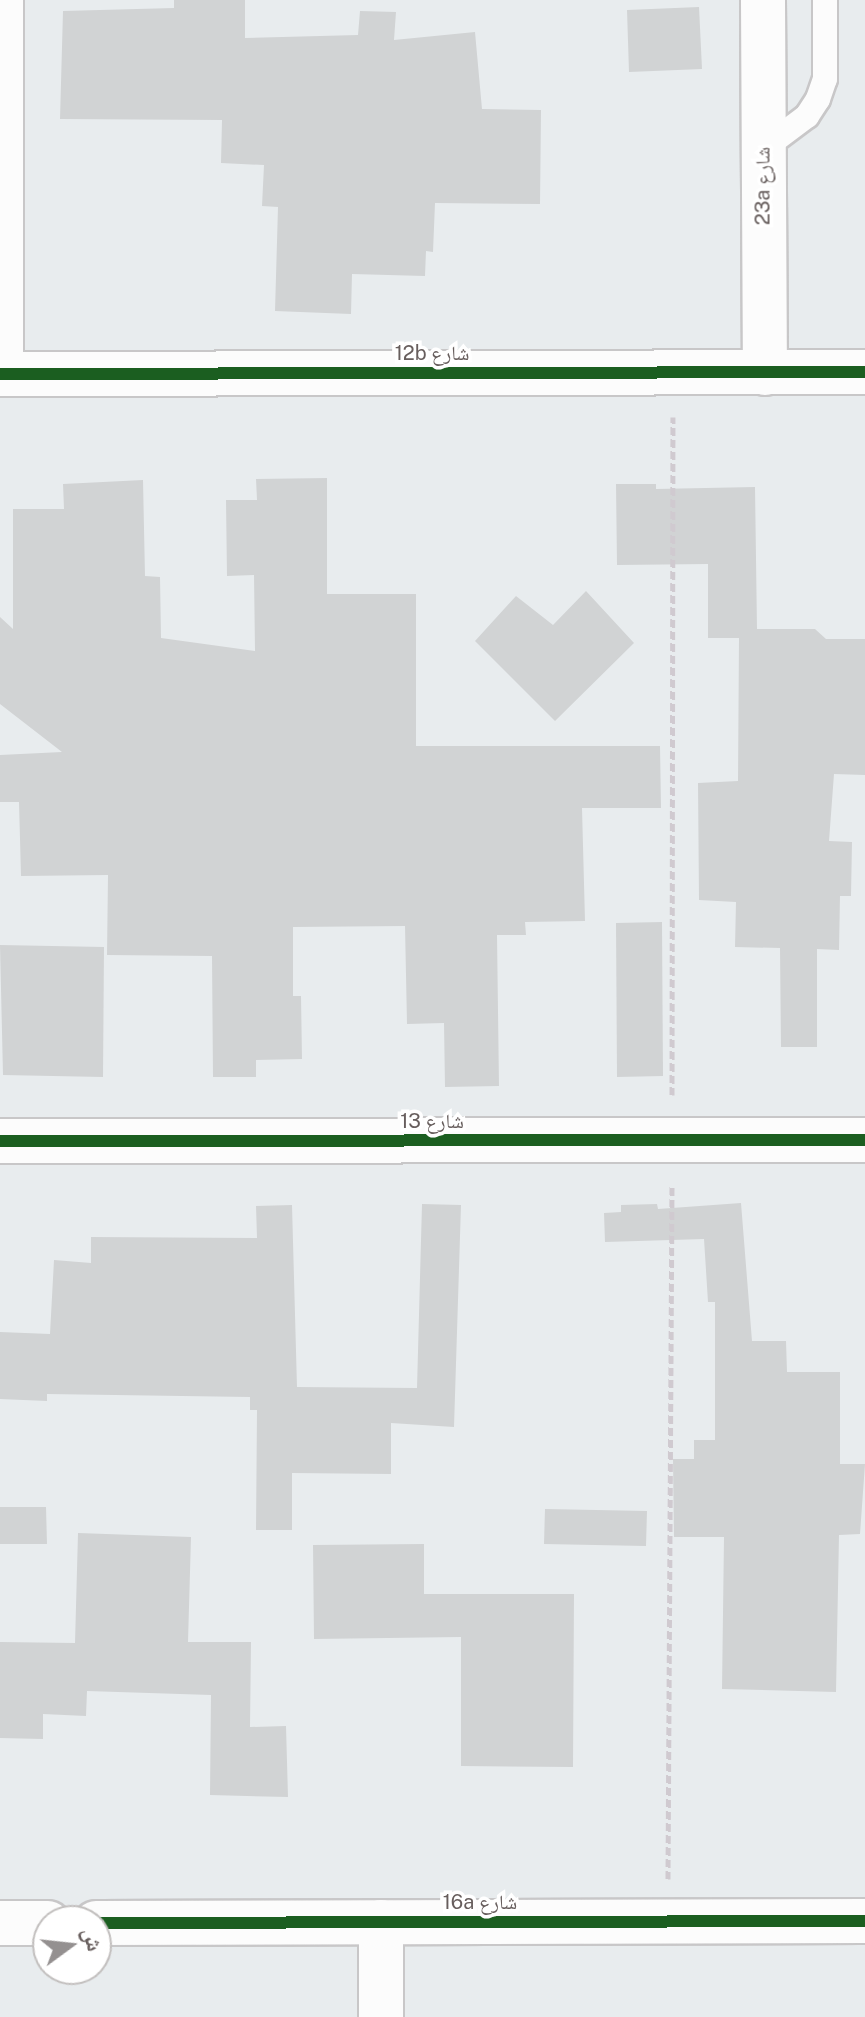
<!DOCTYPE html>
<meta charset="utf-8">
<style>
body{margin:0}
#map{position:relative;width:865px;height:2017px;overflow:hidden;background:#e8ecee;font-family:"Public Sans","Noto Naskh Arabic",sans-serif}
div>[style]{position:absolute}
.building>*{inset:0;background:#d1d3d4}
.path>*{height:5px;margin-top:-2.5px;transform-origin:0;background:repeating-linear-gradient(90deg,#d0cad0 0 8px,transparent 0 12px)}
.roads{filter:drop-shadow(2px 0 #c8c7c8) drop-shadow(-2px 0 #c8c7c8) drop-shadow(0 2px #c8c7c8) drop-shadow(0 -2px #c8c7c8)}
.lane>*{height:24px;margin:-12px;padding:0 12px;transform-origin:12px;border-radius:12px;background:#fcfcfc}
.street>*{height:44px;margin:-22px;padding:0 22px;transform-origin:22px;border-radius:22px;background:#fcfcfc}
.cycleway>*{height:12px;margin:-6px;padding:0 6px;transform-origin:6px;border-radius:6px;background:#1b5e20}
span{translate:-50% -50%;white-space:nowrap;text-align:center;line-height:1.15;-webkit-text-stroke:7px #fff;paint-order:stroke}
.street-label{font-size:20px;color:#675e5d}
.north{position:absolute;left:32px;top:1905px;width:80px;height:80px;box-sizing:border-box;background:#fff;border:2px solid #c2bfbe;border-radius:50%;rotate:75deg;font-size:22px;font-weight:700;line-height:32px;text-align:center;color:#675e5d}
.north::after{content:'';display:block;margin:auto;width:28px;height:36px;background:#949090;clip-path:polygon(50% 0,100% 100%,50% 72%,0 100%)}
</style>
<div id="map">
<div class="building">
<i style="clip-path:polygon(174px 0,245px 0,245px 38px,358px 35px,360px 11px,396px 12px,394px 40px,475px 32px,482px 109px,541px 110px,540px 204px,435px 203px,433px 252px,426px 251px,425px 276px,352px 274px,351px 314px,275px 311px,278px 207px,262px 206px,264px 165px,221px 163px,222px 120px,60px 119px,63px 11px,174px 8px)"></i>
<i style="clip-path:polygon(699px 7px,702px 69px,629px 72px,627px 10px)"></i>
<i style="clip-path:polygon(327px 478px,327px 594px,416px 594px,416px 746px,660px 746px,661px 808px,582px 808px,585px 921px,525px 922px,526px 935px,497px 935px,499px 1086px,445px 1087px,444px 1023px,407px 1024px,405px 926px,293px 927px,293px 996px,301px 996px,302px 1059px,256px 1060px,256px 1077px,213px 1077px,212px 956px,107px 955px,108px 875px,21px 876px,19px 802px,0 802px,0 755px,62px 752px,0 704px,0 617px,13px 629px,13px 509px,64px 509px,63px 484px,143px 480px,145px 576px,160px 577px,161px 638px,255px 651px,254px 575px,227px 576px,226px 500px,257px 500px,256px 479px)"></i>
<i style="clip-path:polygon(616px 484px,656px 484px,656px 489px,755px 487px,757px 629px,815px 629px,826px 639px,865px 639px,865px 775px,834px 774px,829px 841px,852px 842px,851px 896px,840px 896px,839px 950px,817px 949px,817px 1047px,781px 1047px,780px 948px,735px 947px,736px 902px,699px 900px,698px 783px,738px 781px,739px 638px,708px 638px,708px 564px,617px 565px)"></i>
<i style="clip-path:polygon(586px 591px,634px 643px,555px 721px,475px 641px,516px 596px,553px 625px)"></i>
<i style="clip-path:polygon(662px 922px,663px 1076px,617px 1077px,616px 923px)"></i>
<i style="clip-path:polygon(0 945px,104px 947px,103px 1077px,3px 1075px)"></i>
<i style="clip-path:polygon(741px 1203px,752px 1341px,786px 1341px,787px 1372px,840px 1372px,840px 1464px,865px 1464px,860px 1534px,839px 1535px,836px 1692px,722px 1689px,724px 1537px,674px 1537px,673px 1459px,694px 1459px,694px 1440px,715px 1440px,715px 1302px,708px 1302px,704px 1239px,605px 1242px,604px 1213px,621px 1212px,621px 1205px,657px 1204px,658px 1209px)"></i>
<i style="clip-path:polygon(422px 1204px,461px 1205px,454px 1427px,391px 1423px,391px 1474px,292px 1473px,292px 1530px,256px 1530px,257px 1410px,250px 1410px,250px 1397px,47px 1394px,47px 1401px,0 1399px,0 1332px,50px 1334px,54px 1260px,91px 1263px,91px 1237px,257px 1238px,256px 1206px,292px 1205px,297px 1387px,417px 1388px)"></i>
<i style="clip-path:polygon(0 1507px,46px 1507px,47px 1544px,0 1544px)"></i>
<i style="clip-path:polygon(545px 1509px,647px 1511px,646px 1546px,544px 1544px)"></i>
<i style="clip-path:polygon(78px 1533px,191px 1537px,188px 1642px,251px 1642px,250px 1727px,286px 1726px,288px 1797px,210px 1795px,211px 1695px,87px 1691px,86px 1716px,43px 1714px,43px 1739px,0 1738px,0 1642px,75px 1643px)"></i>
<i style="clip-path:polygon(424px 1544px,424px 1594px,574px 1594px,573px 1767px,461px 1766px,461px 1637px,314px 1639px,313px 1545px)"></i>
</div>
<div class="path">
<i style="left:672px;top:1095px;width:678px;rotate:-89.92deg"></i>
<i style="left:668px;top:1879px;width:694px;rotate:-89.67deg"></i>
</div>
<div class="roads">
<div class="lane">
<i style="left:763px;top:149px;width:55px;rotate:-36.9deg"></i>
<i style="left:807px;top:116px;width:20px;rotate:-57deg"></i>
<i style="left:818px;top:99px;width:21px;rotate:-71deg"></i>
<i style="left:825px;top:79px;width:79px;rotate:-90deg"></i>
</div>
<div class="street">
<i style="left:763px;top:0;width:373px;rotate:89.7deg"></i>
<i style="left:0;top:374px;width:865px;rotate:-0.13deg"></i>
<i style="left:1px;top:374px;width:374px;rotate:-90deg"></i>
<i style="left:0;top:1141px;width:865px;rotate:-0.07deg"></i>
<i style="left:0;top:1923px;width:48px"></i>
<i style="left:96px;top:1923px;width:769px;rotate:-0.15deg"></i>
<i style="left:381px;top:2017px;width:95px;rotate:-90deg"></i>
</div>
</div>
<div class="cycleway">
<i style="left:0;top:374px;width:865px;rotate:-0.13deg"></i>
<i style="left:0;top:1141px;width:865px;rotate:-0.07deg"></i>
<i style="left:96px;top:1923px;width:769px;rotate:-0.15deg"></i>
</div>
<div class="street-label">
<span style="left:763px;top:186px;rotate:-90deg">23a شارع</span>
<span style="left:432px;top:353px">12b شارع</span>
<span style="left:432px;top:1121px">شارع 13</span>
<span style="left:480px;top:1902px">16a شارع</span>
</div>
<div class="north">ش</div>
</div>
